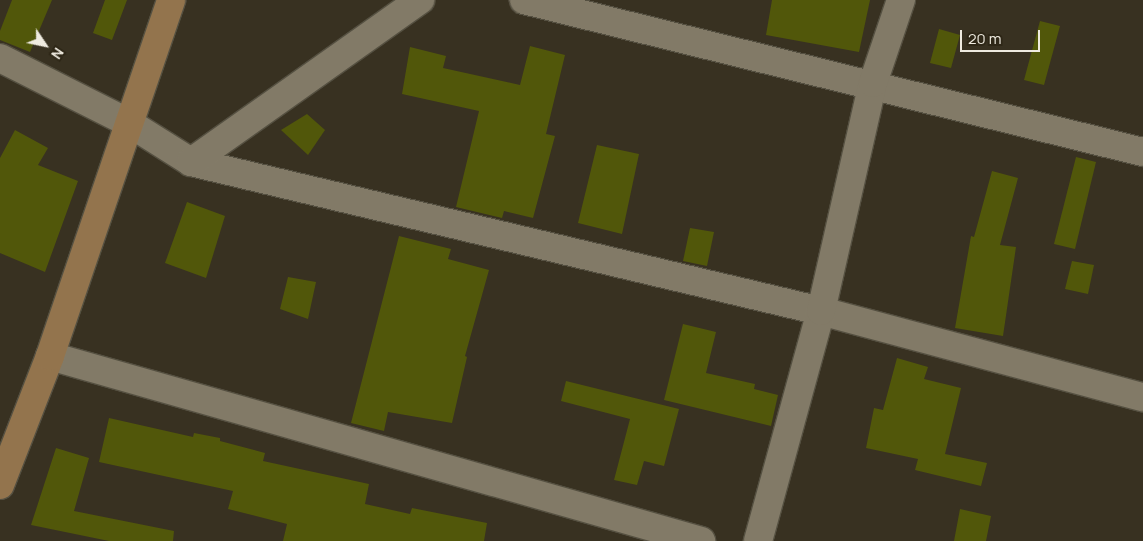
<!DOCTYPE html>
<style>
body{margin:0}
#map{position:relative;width:1143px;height:541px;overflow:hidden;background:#383121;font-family:Manrope,sans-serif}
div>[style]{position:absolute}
.building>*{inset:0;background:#51570a}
.roads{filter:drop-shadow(1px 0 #555041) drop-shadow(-1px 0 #555041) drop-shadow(0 1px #555041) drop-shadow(0 -1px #555041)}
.minor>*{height:28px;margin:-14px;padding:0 14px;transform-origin:14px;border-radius:14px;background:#827a67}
.secondary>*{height:28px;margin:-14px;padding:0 14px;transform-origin:14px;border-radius:14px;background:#93744d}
span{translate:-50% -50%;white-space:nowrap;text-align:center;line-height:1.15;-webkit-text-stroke:4px #2e2717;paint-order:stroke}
.north{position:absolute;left:20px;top:20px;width:50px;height:50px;-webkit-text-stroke:4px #2e2717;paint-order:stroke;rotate:124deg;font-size:14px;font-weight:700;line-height:20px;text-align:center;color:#efebe0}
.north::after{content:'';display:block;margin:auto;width:18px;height:22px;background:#efebe0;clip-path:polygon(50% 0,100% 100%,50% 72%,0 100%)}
.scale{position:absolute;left:960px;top:30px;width:80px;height:22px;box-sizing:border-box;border:2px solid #efebe0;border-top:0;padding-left:6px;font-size:15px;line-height:18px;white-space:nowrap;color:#efebe0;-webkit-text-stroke:4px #2e2717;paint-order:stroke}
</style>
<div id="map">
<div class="building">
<i style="clip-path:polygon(12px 0,52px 0,30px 52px,0 40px,0 31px)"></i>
<i style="clip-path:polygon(105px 0,127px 0,112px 40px,93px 33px)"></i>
<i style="clip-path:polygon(772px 0,870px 0,859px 52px,766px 35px)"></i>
<i style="clip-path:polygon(1040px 21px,1060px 26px,1044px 85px,1024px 80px)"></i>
<i style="clip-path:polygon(939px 29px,960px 35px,951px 68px,930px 63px)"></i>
<i style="clip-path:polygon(530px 46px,565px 55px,546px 134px,555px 136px,533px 218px,504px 211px,502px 218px,456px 207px,479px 111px,402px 94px,410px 47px,446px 56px,443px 68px,520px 85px)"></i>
<i style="clip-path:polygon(307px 114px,325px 130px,308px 155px,281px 130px)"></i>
<i style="clip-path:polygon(15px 130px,48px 148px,38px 165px,78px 181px,45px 272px,0 253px,0 158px)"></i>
<i style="clip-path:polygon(597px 145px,639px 154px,622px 234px,578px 223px)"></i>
<i style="clip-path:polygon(1076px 157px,1096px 162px,1075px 249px,1054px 244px)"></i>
<i style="clip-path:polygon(992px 171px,1018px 178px,1000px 245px,1016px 247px,1003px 336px,955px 328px,971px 236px,974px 237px)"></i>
<i style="clip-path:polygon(187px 202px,225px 216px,206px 278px,165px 263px)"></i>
<i style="clip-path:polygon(690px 228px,714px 232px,707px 266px,683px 261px)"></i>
<i style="clip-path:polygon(399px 236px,451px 249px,448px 259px,489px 270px,465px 356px,467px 357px,452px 423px,388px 412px,384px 431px,351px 423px)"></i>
<i style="clip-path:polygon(1072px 261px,1094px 265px,1088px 294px,1065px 289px)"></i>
<i style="clip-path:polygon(288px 277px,316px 282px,308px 319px,280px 309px)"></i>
<i style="clip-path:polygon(683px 324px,716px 332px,706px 373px,755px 384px,754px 389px,778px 395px,771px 426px,664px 400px)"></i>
<i style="clip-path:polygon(897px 358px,928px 367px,924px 379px,961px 388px,945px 454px,987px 463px,981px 486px,915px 470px,918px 459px,866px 448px,874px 408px,883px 410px)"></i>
<i style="clip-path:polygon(566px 381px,679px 409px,664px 466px,644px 461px,637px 485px,614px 480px,630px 419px,561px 401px)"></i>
<i style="clip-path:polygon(109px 418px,193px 437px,194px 433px,220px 438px,220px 441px,265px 453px,263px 461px,369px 484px,365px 504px,410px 514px,412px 508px,487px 523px,484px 541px,283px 541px,287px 524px,228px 509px,233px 491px,99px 462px)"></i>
<i style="clip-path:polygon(56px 448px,89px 458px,74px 511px,174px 531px,173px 541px,109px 541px,31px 525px)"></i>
<i style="clip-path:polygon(960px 509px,991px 516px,986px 541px,954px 541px)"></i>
</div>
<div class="roads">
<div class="minor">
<i style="left:524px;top:0;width:637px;rotate:13.8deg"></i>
<i style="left:0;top:58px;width:144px;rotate:26.7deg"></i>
<i style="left:129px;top:123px;width:73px;rotate:32.2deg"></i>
<i style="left:191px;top:162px;width:647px;rotate:13.31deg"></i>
<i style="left:821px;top:311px;width:333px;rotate:15deg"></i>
<i style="left:191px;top:162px;width:281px;rotate:-35.3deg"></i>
<i style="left:50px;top:356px;width:677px;rotate:15.86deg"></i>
<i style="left:758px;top:541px;width:238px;rotate:-74.7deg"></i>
<i style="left:821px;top:311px;width:234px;rotate:-77.2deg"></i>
<i style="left:873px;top:83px;width:88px;rotate:-71.4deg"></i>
</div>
<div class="secondary">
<i style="left:0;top:485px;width:138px;rotate:-68.8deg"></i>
<i style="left:50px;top:356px;width:376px;rotate:-71.2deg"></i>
</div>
</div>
<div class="north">N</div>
<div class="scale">20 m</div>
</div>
